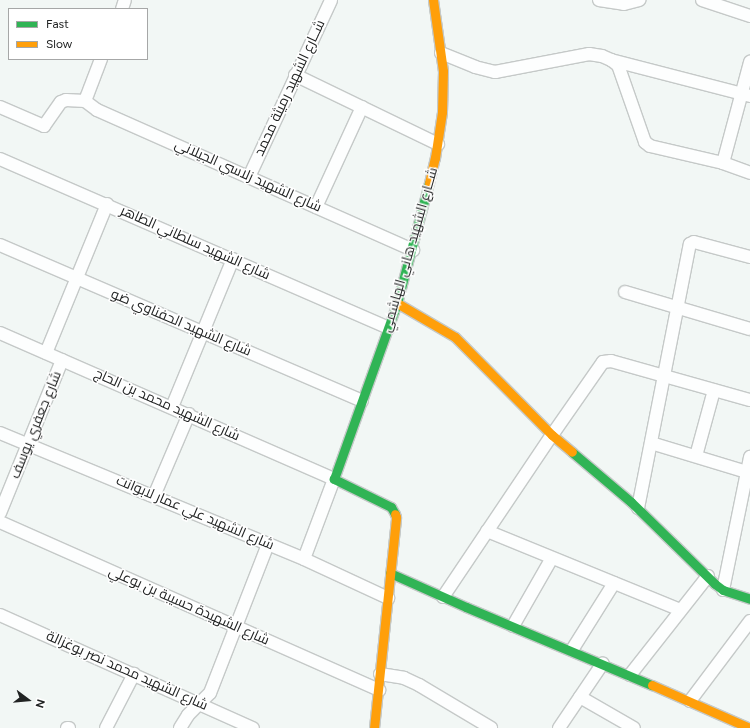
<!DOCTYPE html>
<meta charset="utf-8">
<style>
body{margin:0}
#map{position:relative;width:750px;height:728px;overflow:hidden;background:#f2f7f5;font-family:Figtree,Cairo,sans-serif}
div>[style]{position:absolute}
.roads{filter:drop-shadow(1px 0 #c5c9c8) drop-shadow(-1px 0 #c5c9c8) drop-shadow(0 1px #c5c9c8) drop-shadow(0 -1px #c5c9c8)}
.street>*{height:12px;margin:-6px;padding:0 6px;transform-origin:6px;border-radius:6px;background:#fdfefe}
.fast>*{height:9px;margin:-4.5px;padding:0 4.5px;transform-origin:4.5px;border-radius:4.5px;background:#30b455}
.slow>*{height:9px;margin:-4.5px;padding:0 4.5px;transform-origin:4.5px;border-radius:4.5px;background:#ff9f0a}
span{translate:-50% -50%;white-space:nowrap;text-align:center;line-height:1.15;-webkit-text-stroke:3px #fff;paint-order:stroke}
.street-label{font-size:14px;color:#212323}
.legend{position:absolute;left:8px;top:8px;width:140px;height:52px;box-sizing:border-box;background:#fff;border:1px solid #a6a7a7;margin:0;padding:5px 7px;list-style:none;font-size:12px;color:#212323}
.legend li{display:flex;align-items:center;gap:8px;height:20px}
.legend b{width:20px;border:1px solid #a6a7a7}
.north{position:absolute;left:8px;top:680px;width:40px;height:40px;-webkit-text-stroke:3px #fff;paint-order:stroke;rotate:106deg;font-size:11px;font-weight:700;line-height:16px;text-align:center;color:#212323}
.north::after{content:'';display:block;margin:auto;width:14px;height:18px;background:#212323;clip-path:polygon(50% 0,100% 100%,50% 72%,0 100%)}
</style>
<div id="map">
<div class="roads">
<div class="street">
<i style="left:599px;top:0;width:25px;rotate:9deg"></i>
<i style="left:624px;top:4px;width:16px;rotate:-15deg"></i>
<i style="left:702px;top:0;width:51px;rotate:18.4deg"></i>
<i style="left:122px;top:9px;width:9px;rotate:-72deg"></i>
<i style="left:441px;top:53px;width:37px;rotate:22deg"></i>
<i style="left:475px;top:67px;width:21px;rotate:14deg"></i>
<i style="left:495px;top:72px;width:96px;rotate:-10.8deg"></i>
<i style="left:589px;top:54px;width:13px;rotate:9deg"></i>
<i style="left:602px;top:56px;width:10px;rotate:24deg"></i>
<i style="left:611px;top:60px;width:9px;rotate:36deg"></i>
<i style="left:618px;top:65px;width:82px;rotate:70.7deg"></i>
<i style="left:645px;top:142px;width:6px;rotate:39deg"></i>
<i style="left:650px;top:146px;width:75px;rotate:13.1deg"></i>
<i style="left:723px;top:163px;width:29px;rotate:20deg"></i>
<i style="left:611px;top:60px;width:144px;rotate:14.5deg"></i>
<i style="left:295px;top:75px;width:159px;rotate:25.8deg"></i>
<i style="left:85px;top:101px;width:15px;rotate:37deg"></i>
<i style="left:97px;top:110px;width:346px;rotate:23.9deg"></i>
<i style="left:85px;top:101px;width:45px;rotate:-69.1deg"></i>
<i style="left:0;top:107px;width:48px;rotate:23.4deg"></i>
<i style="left:44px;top:126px;width:29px;rotate:-55deg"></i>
<i style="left:61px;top:102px;width:5px;rotate:-22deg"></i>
<i style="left:66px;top:100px;width:19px;rotate:3deg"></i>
<i style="left:0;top:159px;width:424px;rotate:23.5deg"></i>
<i style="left:723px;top:163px;width:105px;rotate:-75deg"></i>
<i style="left:249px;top:177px;width:195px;rotate:-65.1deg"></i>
<i style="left:316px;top:207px;width:110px;rotate:-65.3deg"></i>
<i style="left:0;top:245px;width:394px;rotate:23.3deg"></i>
<i style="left:625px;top:292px;width:130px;rotate:16.5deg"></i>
<i style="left:0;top:333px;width:365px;rotate:23.6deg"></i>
<i style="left:334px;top:479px;width:85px;rotate:110.6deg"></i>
<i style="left:46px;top:353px;width:161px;rotate:-67.7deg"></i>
<i style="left:172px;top:407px;width:160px;rotate:-67.6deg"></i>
<i style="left:0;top:433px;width:329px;rotate:22.5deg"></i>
<i style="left:304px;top:559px;width:93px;rotate:24.9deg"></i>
<i style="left:651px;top:443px;width:100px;rotate:16.8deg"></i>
<i style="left:696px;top:456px;width:68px;rotate:-74.7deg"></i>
<i style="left:154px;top:496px;width:89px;rotate:-66.9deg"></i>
<i style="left:638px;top:508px;width:269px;rotate:-78.9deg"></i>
<i style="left:690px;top:244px;width:4px;rotate:-27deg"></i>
<i style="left:694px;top:242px;width:58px;rotate:15deg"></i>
<i style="left:0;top:513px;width:165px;rotate:-67.9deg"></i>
<i style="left:0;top:522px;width:415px;rotate:23.9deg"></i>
<i style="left:487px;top:531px;width:209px;rotate:22.2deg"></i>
<i style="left:723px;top:590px;width:136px;rotate:-78.5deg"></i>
<i style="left:443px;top:597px;width:195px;rotate:-56.1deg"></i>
<i style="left:552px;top:435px;width:89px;rotate:-55.1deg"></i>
<i style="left:603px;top:362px;width:8px;rotate:-7deg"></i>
<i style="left:611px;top:361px;width:144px;rotate:15.7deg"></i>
<i style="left:0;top:615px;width:277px;rotate:24.1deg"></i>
<i style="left:513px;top:626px;width:78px;rotate:-60.2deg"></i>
<i style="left:572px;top:650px;width:79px;rotate:-57.9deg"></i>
<i style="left:380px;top:674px;width:24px;rotate:9deg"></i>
<i style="left:404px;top:678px;width:17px;rotate:25deg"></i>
<i style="left:419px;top:685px;width:84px;rotate:30.8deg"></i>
<i style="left:630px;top:675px;width:126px;rotate:-51.8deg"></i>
<i style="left:580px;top:697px;width:62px;rotate:29.9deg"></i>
<i style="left:690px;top:701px;width:100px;rotate:-53.1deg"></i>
<i style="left:67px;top:728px;width:2px"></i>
<i style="left:106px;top:728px;width:61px;rotate:-62.6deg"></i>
<i style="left:180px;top:728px;width:15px;rotate:-58deg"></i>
<i style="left:188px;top:715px;width:31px;rotate:-45deg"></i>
<i style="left:210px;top:693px;width:160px;rotate:-68.7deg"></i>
<i style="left:559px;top:728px;width:78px;rotate:-55.9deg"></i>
</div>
<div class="fast">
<i style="left:572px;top:452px;width:77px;rotate:40.3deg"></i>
<i style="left:631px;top:502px;width:117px;rotate:44.3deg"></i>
<i style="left:715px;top:584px;width:10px;rotate:37deg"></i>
<i style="left:723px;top:590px;width:28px;rotate:18deg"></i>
<i style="left:395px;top:514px;width:8px;rotate:-120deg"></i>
<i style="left:391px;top:507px;width:64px;rotate:-153.8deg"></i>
<i style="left:334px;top:479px;width:187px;rotate:-70.3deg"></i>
<i style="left:397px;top:303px;width:124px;rotate:-75.1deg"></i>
<i style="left:390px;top:573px;width:83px;rotate:24.1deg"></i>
<i style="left:466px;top:607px;width:202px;rotate:22.8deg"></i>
</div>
<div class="slow">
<i style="left:429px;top:183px;width:26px;rotate:-77deg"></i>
<i style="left:435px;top:158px;width:47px;rotate:-81.3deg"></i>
<i style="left:442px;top:112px;width:41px;rotate:-88.6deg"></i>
<i style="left:443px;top:71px;width:72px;rotate:-98deg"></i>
<i style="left:397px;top:303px;width:67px;rotate:30.4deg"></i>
<i style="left:455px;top:337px;width:138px;rotate:45.3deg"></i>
<i style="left:552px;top:435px;width:26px;rotate:40deg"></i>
<i style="left:652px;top:685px;width:107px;rotate:23.7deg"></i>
<i style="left:374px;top:728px;width:212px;rotate:-84deg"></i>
<i style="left:396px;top:517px;width:3px;rotate:-108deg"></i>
</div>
</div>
<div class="street-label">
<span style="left:290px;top:88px;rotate:-65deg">شــارع الشهيد رميثة محمد</span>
<span style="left:248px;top:176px;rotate:24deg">شارع الشهيد زلاسي الجيلاني</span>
<span style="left:195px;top:243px;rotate:24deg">شارع الشهيد سلطاني الطاهر</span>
<span style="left:410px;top:250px;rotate:-74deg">شــارع الشهيد هاني الهاشمي</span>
<span style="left:181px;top:323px;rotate:23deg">شارع الشهيد الحفناوي ضو</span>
<span style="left:167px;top:405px;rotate:24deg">شارع الشهيد محمد بن الحاج</span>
<span style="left:36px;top:425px;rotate:-68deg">شارع جعفري يوسف</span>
<span style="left:195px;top:513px;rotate:23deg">شارع الشهيد علي عمار لابوانت</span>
<span style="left:189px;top:606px;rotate:24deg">شارع الشهيدة حسيبة بن بوعلي</span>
<span style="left:127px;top:671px;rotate:24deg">شارع الشهيد محمد نصر بوغزالة</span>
</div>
<ul class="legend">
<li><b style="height:5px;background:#30b455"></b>Fast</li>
<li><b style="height:5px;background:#ff9f0a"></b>Slow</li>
</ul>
<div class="north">N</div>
</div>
